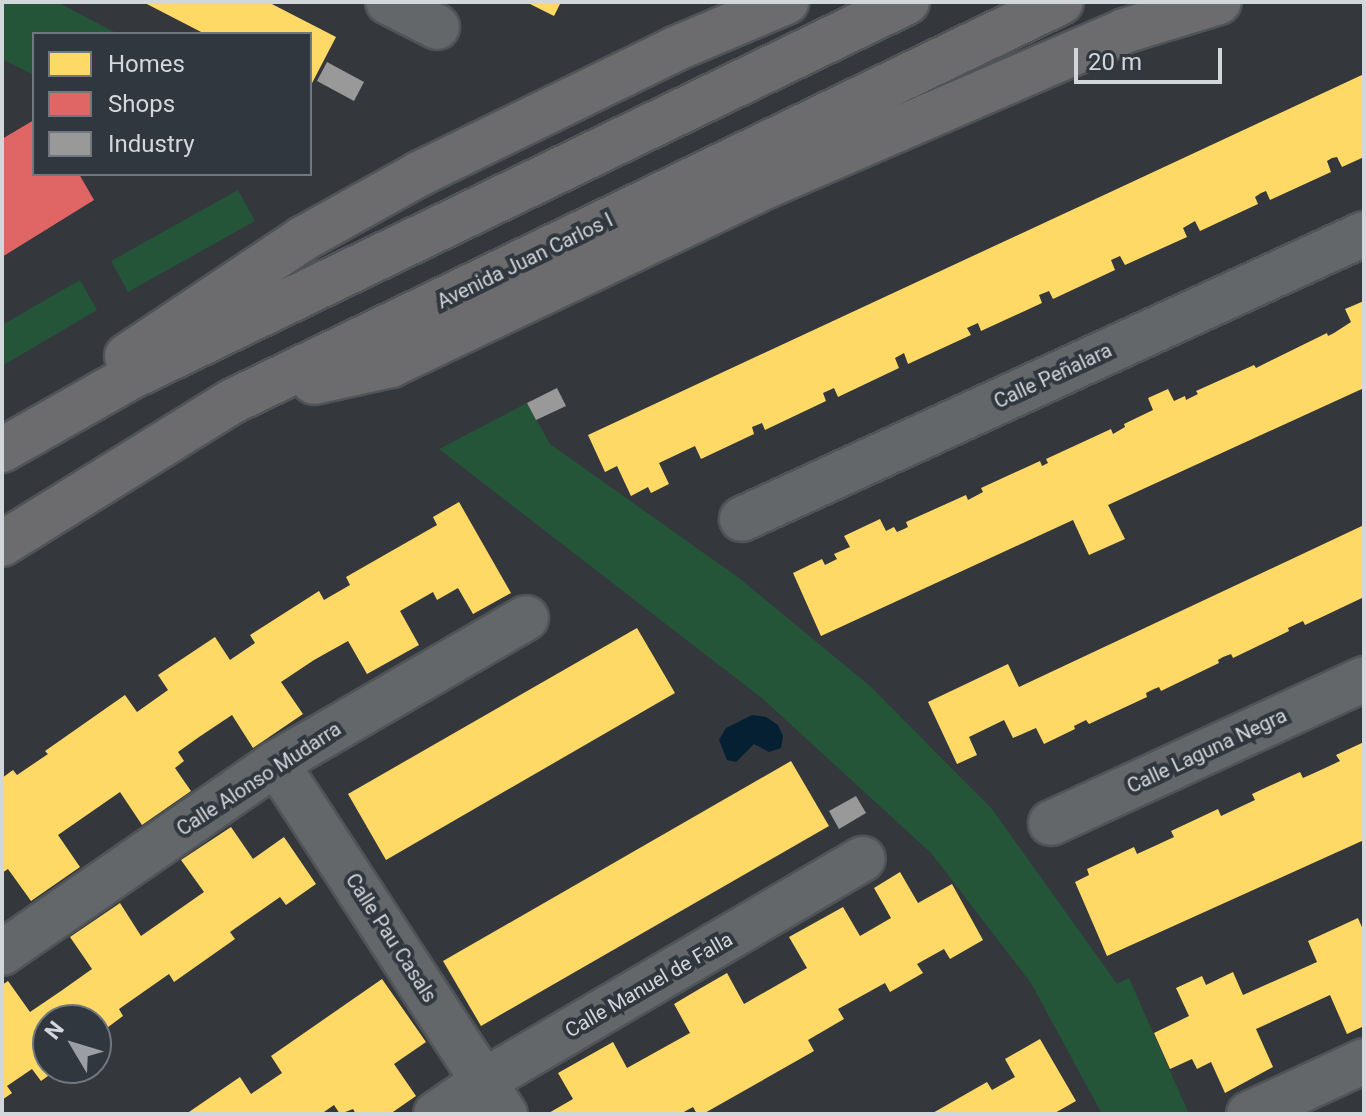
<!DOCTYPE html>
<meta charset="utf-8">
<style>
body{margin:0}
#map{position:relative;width:1366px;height:1116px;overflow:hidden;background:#34373c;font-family:Roboto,sans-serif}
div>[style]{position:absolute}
.green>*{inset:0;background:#245539}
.water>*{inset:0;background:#052033}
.homes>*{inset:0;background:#ffd966}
.shops>*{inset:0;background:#e06666}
.industry>*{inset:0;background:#999}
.roads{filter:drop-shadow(2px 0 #505457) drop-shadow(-2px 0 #505457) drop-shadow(0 2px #505457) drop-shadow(0 -2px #505457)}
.minor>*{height:44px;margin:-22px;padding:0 22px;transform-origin:22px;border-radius:22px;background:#64676a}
.secondary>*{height:44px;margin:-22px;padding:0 22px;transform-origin:22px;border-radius:22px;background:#6c6c6e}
span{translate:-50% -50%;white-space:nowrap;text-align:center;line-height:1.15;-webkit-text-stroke:8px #30373f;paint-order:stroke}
.street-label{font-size:20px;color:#d2d7dc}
.frame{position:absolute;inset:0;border:4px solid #d2d7dc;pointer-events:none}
.legend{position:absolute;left:32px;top:32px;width:280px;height:144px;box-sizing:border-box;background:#30373f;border:2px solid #71777e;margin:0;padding:10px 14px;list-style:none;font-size:24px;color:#d2d7dc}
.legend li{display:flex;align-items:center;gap:16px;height:40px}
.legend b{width:40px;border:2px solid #71777e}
.north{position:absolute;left:32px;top:1004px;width:80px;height:80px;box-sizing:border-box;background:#30373f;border:2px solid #71777e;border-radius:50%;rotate:308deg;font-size:22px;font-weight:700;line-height:32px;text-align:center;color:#d2d7dc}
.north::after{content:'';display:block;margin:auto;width:28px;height:36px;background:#9b9fa4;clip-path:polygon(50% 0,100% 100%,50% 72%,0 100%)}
.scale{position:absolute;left:1074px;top:48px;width:148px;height:36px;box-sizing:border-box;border:4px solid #d2d7dc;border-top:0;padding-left:10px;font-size:24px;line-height:28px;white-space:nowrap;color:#d2d7dc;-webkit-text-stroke:6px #30373f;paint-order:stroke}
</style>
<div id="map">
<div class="green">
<i style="clip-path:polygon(2px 2px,57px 2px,118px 34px,34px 34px,34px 75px,2px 59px)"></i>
<i style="clip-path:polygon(238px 190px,255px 221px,128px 292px,111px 261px)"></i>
<i style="clip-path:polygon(80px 280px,97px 310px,2px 366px,2px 325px)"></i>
<i style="clip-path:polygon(527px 403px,550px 444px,739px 578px,870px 686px,992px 809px,1117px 984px,1129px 978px,1189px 1114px,1102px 1114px,1031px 983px,931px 853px,763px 699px,439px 449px)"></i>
</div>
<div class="water">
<i style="clip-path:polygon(752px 715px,766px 717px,778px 725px,783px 736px,781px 748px,769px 752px,754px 744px,736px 762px,727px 760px,719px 740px,726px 728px)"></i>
</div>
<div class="homes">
<i style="clip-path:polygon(143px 2px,268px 2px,336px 37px,310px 87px,310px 34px,205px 34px)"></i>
<i style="clip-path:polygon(526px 2px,561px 2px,554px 16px)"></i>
<i style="clip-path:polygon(1364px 74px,1364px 157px,1342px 167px,1337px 157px,1332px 158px,1327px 161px,1331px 172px,1270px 200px,1266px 191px,1261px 193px,1255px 197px,1258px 204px,1200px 231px,1195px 221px,1183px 228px,1187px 237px,1125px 265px,1120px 256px,1111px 260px,1115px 270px,1053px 299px,1049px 291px,1039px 295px,1042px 303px,981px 331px,978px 323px,967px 328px,971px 335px,908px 364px,904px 353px,895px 358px,899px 368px,838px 397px,834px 388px,823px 393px,826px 401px,765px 430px,762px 423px,752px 427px,754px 434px,701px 459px,695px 446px,659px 463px,669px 484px,651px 493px,648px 487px,631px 496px,617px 466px,605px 472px,588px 435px)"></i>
<i style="clip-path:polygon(1364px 301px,1364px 388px,1108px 505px,1125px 539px,1089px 555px,1073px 520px,821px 636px,793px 573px,822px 559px,825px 565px,837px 559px,834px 554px,850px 547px,844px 536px,880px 519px,886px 531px,894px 527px,897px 532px,904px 529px,908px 527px,906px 522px,966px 495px,968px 500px,983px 492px,981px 488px,1040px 461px,1042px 466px,1048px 463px,1046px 459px,1111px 429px,1113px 434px,1125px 427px,1124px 424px,1153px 410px,1148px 398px,1168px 389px,1174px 401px,1185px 396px,1186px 400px,1198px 394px,1196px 391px,1254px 365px,1256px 368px,1327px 333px,1328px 336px,1334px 333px,1351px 322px,1345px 309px)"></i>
<i style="clip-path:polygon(459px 502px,511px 593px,473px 614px,458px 588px,437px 600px,433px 592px,400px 611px,419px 645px,367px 674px,348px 641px,314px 660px,281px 682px,303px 714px,253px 748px,232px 715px,199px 737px,178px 752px,184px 761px,175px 768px,191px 791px,142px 825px,120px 792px,58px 835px,80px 867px,31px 901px,8px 869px,2px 873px,2px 778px,13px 770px,17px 775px,48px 754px,45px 751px,125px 695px,137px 712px,168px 690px,158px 675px,215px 637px,230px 660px,255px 643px,250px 635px,319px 591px,324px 600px,350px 585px,346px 577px,437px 525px,433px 517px)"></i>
<i style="clip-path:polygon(1364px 525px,1362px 598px,1305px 625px,1303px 621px,1288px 628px,1289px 631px,1233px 658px,1231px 654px,1223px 657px,1218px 660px,1219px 663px,1161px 691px,1159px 687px,1154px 689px,1146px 693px,1147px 697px,1089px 724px,1086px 720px,1074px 726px,1075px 729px,1044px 744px,1036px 728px,1013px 738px,1004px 720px,969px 737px,977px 755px,957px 764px,928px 702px,1008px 664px,1019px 687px)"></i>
<i style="clip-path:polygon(637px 628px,675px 693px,386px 860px,348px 794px)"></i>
<i style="clip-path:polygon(1364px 742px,1364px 840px,1107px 956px,1075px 882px,1089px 875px,1087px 869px,1134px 847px,1137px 854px,1159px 844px,1174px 837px,1171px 831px,1218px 809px,1221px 816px,1255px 800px,1252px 794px,1300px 772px,1303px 778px,1323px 769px,1340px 761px,1336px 755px)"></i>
<i style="clip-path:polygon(791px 761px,829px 826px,481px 1026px,443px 961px)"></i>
<i style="clip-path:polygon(231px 827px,253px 859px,284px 837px,316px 884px,286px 905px,280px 897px,230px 932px,235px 939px,174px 982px,169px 974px,119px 1009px,123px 1016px,96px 1036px,96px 1020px,48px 1020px,48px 1068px,59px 1068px,41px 1081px,32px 1069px,7px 1086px,12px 1093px,2px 1100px,2px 985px,8px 981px,30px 1012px,61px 991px,92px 969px,70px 937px,120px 903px,141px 936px,204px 892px,181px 860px)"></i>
<i style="clip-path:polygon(900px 872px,918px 903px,952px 884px,983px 940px,950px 959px,944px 949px,917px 964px,923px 973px,890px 992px,885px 983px,838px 1009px,844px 1019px,808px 1040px,814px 1051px,703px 1114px,697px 1114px,693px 1107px,680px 1114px,547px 1114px,573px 1099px,558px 1073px,613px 1042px,627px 1068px,690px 1033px,674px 1004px,701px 988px,727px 973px,744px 1004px,807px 968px,789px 937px,843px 907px,860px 936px,891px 918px,874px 888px)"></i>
<i style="clip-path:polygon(1358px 918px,1364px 932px,1364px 1026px,1347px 1034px,1330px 995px,1256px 1029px,1273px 1067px,1225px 1093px,1211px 1062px,1197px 1069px,1192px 1059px,1170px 1069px,1154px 1033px,1189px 1016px,1176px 988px,1202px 976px,1206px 985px,1233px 972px,1243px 995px,1317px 962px,1308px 941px)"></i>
<i style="clip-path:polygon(382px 979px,426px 1042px,394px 1064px,416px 1096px,390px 1114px,356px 1114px,353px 1109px,340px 1114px,334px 1105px,321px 1114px,186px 1114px,240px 1077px,251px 1094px,282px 1073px,271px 1056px)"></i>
<i style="clip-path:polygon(1040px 1039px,1076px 1101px,1053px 1114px,931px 1114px,987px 1082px,992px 1090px,1015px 1077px,1005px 1059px)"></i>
</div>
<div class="shops">
<i style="clip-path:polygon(34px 120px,34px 174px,79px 174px,94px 200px,2px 257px,2px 139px)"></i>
</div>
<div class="industry">
<i style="clip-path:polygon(327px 62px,364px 82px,354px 101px,317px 81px)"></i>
<i style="clip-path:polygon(557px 388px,566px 406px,536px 420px,527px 403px)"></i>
<i style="clip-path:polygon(856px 796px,866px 813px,839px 829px,829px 811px)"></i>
</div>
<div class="roads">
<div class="minor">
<i style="left:388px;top:2px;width:55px;rotate:27deg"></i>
<i style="left:742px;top:519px;width:684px;rotate:-24.62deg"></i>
<i style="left:276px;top:763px;width:419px;rotate:56.9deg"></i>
<i style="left:1051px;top:823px;width:345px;rotate:-24.7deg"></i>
<i style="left:2px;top:953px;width:333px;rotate:-34.7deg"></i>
<i style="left:276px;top:763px;width:289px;rotate:-30.1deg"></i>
<i style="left:436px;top:1114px;width:58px;rotate:-34.5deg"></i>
<i style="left:484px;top:1081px;width:439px;rotate:-30.4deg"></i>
<i style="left:1249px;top:1114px;width:127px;rotate:-24.7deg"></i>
</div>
<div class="secondary">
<i style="left:127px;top:356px;width:213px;rotate:-33.7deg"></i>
<i style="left:304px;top:238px;width:132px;rotate:-29.1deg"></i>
<i style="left:419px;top:174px;width:285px;rotate:-26deg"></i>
<i style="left:675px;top:49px;width:121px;rotate:-22.9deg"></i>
<i style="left:314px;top:382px;width:79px;rotate:-12.4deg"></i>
<i style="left:391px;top:365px;width:403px;rotate:-25.5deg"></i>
<i style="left:755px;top:191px;width:402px;rotate:-23.4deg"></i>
<i style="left:1124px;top:31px;width:99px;rotate:-17deg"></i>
<i style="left:2px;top:450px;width:146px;rotate:-29.6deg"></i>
<i style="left:129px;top:378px;width:864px;rotate:-25.79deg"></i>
<i style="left:2px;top:544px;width:272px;rotate:-31.8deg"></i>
<i style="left:233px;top:401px;width:919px;rotate:-25.73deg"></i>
</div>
</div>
<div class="street-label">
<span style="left:525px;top:261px;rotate:-26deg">Avenida Juan Carlos I</span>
<span style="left:1053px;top:376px;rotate:-25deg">Calle Peñalara</span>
<span style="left:1207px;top:751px;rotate:-25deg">Calle Laguna Negra</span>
<span style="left:259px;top:779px;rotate:-33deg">Calle Alonso Mudarra</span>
<span style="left:391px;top:938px;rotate:57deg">Calle Pau Casals</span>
<span style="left:649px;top:985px;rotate:-30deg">Calle Manuel de Falla</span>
</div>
<div class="frame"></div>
<ul class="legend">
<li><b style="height:22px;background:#ffd966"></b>Homes</li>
<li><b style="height:22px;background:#e06666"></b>Shops</li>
<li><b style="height:22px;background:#999"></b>Industry</li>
</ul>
<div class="north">N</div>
<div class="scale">20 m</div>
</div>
